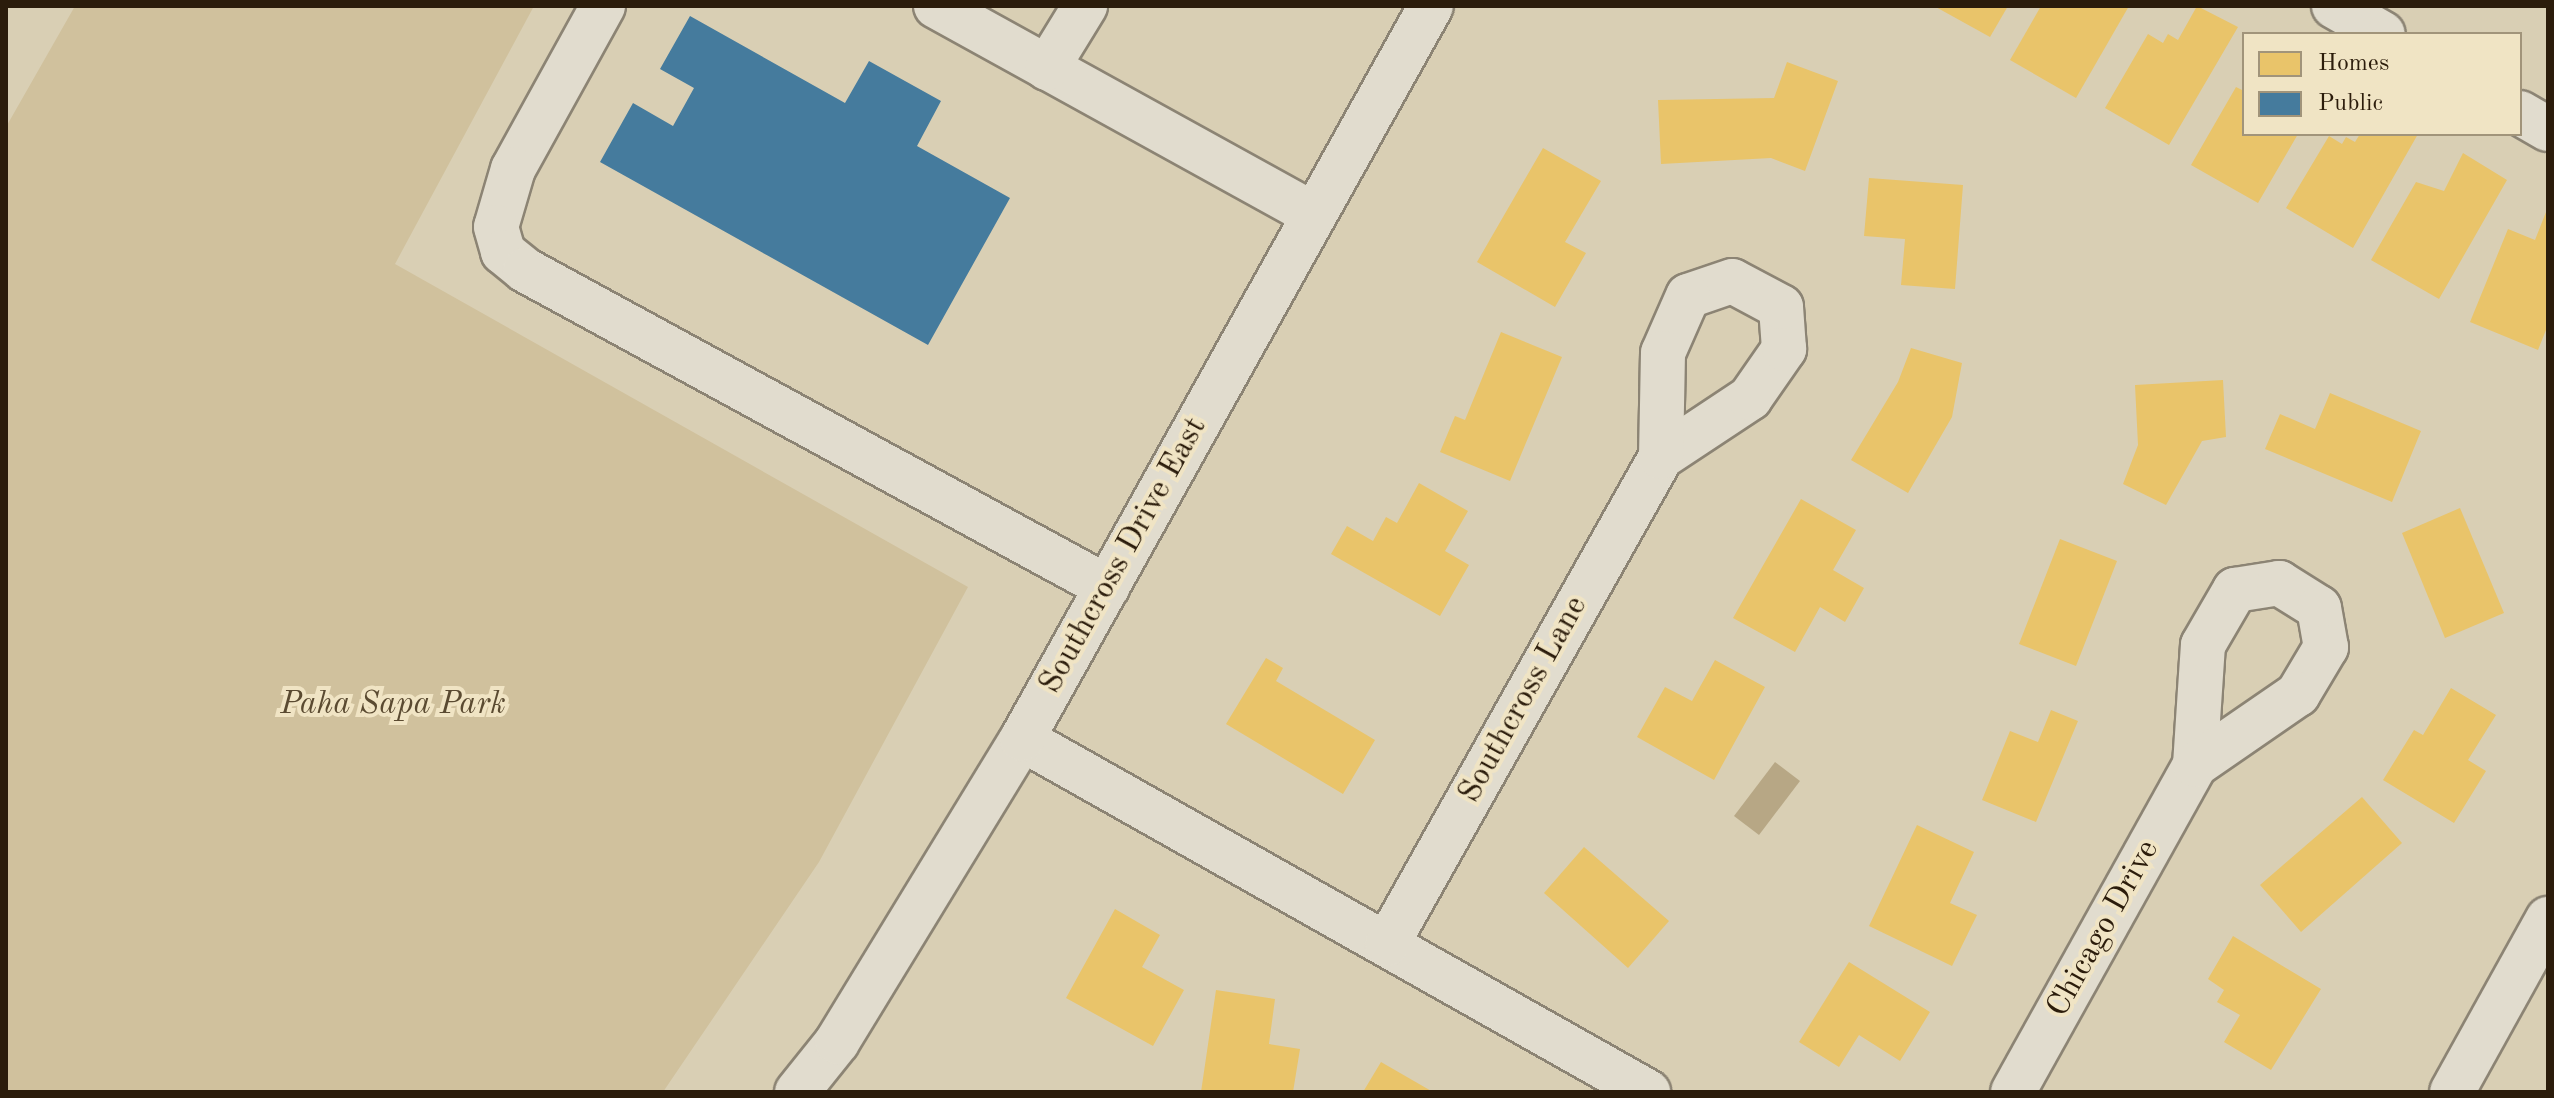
<!DOCTYPE html>
<style>
body{margin:0}
#map{position:relative;width:2554px;height:1098px;overflow:hidden;background:#d9cfb4;font-family:"Old Standard TT",serif}
div>[style]{position:absolute}
.green>*{inset:0;background:#d0c19d}
.water>*{inset:0;background:#b7a785}
.homes>*{inset:0;background:#e9c46a}
.public>*{inset:0;background:#457b9d}
.roads{filter:drop-shadow(2px 0 #8c8474) drop-shadow(-2px 0 #8c8474) drop-shadow(0 2px #8c8474) drop-shadow(0 -2px #8c8474)}
.minor>*{height:44px;margin:-22px;padding:0 22px;transform-origin:22px;border-radius:22px;background:#e1dcce}
span{translate:-50% -50%;white-space:nowrap;text-align:center;line-height:1.15;-webkit-text-stroke:8px #f0e4c4;paint-order:stroke}
.street-label{font-size:32px;color:#2b1c0b}
.park-label{font-size:32px;color:#5a4a31;font-style:italic}
.frame{position:absolute;inset:0;border:8px solid #2b1c0b;pointer-events:none}
.legend{position:absolute;left:2242px;top:32px;width:280px;height:104px;box-sizing:border-box;background:#f0e4c4;border:2px solid #a1947a;margin:0;padding:10px 14px;list-style:none;font-size:24px;color:#2b1c0b}
.legend li{display:flex;align-items:center;gap:16px;height:40px}
.legend b{width:40px;border:2px solid #a1947a}
</style>
<div id="map">
<div class="green">
<i style="clip-path:polygon(75px 6px,534px 6px,395px 264px,968px 587px,819px 862px,663px 1092px,6px 1092px,6px 127px)"></i>
</div>
<div class="water">
<i style="clip-path:polygon(1775px 762px,1800px 781px,1759px 835px,1734px 816px)"></i>
</div>
<div class="homes">
<i style="clip-path:polygon(1934px 6px,2008px 6px,1990px 37px)"></i>
<i style="clip-path:polygon(2041px 6px,2129px 6px,2076px 98px,2010px 60px)"></i>
<i style="clip-path:polygon(2197px 6px,2238px 27px,2169px 145px,2105px 108px,2148px 34px,2163px 43px,2168px 34px,2178px 40px)"></i>
<i style="clip-path:polygon(1787px 62px,1838px 81px,1805px 171px,1771px 158px,1661px 164px,1658px 100px,1774px 98px)"></i>
<i style="clip-path:polygon(2236px 87px,2244px 91px,2244px 134px,2298px 134px,2258px 203px,2191px 165px)"></i>
<i style="clip-path:polygon(2360px 134px,2418px 134px,2353px 248px,2286px 208px,2329px 136px,2342px 144px,2346px 137px,2355px 142px)"></i>
<i style="clip-path:polygon(1543px 148px,1601px 181px,1565px 242px,1586px 253px,1555px 307px,1477px 262px)"></i>
<i style="clip-path:polygon(2463px 153px,2507px 180px,2439px 299px,2371px 260px,2416px 182px,2444px 191px)"></i>
<i style="clip-path:polygon(1869px 178px,1963px 185px,1955px 289px,1901px 285px,1905px 239px,1864px 236px)"></i>
<i style="clip-path:polygon(2548px 207px,2548px 325px,2538px 350px,2470px 322px,2508px 229px,2535px 240px)"></i>
<i style="clip-path:polygon(1501px 332px,1562px 357px,1510px 481px,1440px 452px,1455px 416px,1465px 420px)"></i>
<i style="clip-path:polygon(1911px 348px,1962px 363px,1952px 417px,1908px 493px,1851px 460px,1898px 382px)"></i>
<i style="clip-path:polygon(2223px 380px,2226px 437px,2202px 441px,2166px 505px,2123px 484px,2138px 445px,2135px 385px)"></i>
<i style="clip-path:polygon(2330px 393px,2421px 431px,2392px 502px,2265px 449px,2280px 414px,2315px 429px)"></i>
<i style="clip-path:polygon(1419px 483px,1468px 511px,1445px 551px,1469px 565px,1440px 616px,1331px 554px,1347px 526px,1373px 541px,1386px 517px,1397px 523px)"></i>
<i style="clip-path:polygon(1801px 499px,1856px 530px,1833px 570px,1864px 588px,1845px 622px,1820px 607px,1795px 652px,1733px 618px)"></i>
<i style="clip-path:polygon(2460px 508px,2504px 613px,2445px 638px,2402px 533px)"></i>
<i style="clip-path:polygon(2060px 539px,2117px 561px,2076px 666px,2019px 644px)"></i>
<i style="clip-path:polygon(1266px 658px,1283px 668px,1276px 681px,1375px 740px,1343px 794px,1226px 724px)"></i>
<i style="clip-path:polygon(1715px 660px,1765px 687px,1714px 780px,1637px 737px,1665px 687px,1692px 701px)"></i>
<i style="clip-path:polygon(2451px 688px,2496px 715px,2468px 760px,2486px 771px,2454px 823px,2383px 780px,2414px 730px,2423px 735px)"></i>
<i style="clip-path:polygon(2051px 710px,2078px 721px,2036px 822px,1982px 800px,2010px 731px,2038px 742px)"></i>
<i style="clip-path:polygon(2362px 797px,2402px 843px,2301px 932px,2260px 885px)"></i>
<i style="clip-path:polygon(1917px 825px,1974px 852px,1950px 903px,1977px 915px,1952px 966px,1869px 926px)"></i>
<i style="clip-path:polygon(1584px 847px,1669px 921px,1628px 968px,1544px 893px)"></i>
<i style="clip-path:polygon(1115px 909px,1160px 935px,1142px 967px,1184px 990px,1153px 1046px,1066px 998px)"></i>
<i style="clip-path:polygon(2233px 936px,2321px 989px,2271px 1070px,2224px 1042px,2240px 1015px,2217px 1002px,2224px 990px,2208px 979px)"></i>
<i style="clip-path:polygon(1849px 962px,1930px 1012px,1900px 1061px,1859px 1035px,1839px 1067px,1799px 1042px)"></i>
<i style="clip-path:polygon(1216px 990px,1275px 999px,1269px 1044px,1300px 1049px,1293px 1092px,1201px 1092px)"></i>
<i style="clip-path:polygon(1381px 1062px,1433px 1092px,1363px 1092px)"></i>
</div>
<div class="public">
<i style="clip-path:polygon(690px 16px,845px 103px,869px 61px,941px 101px,917px 146px,1010px 198px,928px 345px,600px 162px,633px 103px,673px 126px,694px 88px,660px 69px)"></i>
</div>
<div class="roads">
<div class="minor">
<i style="left:603px;top:6px;width:186px;rotate:118.9deg"></i>
<i style="left:513px;top:169px;width:60px;rotate:106.3deg"></i>
<i style="left:496px;top:227px;width:26px;rotate:74deg"></i>
<i style="left:503px;top:252px;width:28px;rotate:39deg"></i>
<i style="left:525px;top:270px;width:663px;rotate:28.58deg"></i>
<i style="left:936px;top:6px;width:432px;rotate:28.9deg"></i>
<i style="left:2334px;top:6px;width:56px;rotate:29.7deg"></i>
<i style="left:1047px;top:68px;width:73px;rotate:-58.5deg"></i>
<i style="left:2520px;top:113px;width:32px;rotate:30deg"></i>
<i style="left:1022px;top:739px;width:719px;rotate:29.42deg"></i>
<i style="left:1387px;top:944px;width:559px;rotate:-60.64deg"></i>
<i style="left:1661px;top:457px;width:107px;rotate:-33.5deg"></i>
<i style="left:1750px;top:398px;width:60px;rotate:-55.2deg"></i>
<i style="left:1784px;top:349px;width:42px;rotate:-94.1deg"></i>
<i style="left:1781px;top:307px;width:55px;rotate:-152deg"></i>
<i style="left:1732px;top:281px;width:46px;rotate:161.2deg"></i>
<i style="left:1688px;top:296px;width:62px;rotate:113.7deg"></i>
<i style="left:1663px;top:353px;width:104px;rotate:91.1deg"></i>
<i style="left:797px;top:1092px;width:64px;rotate:-51.3deg"></i>
<i style="left:837px;top:1042px;width:355px;rotate:-58.6deg"></i>
<i style="left:1022px;top:739px;width:839px;rotate:-60.84deg"></i>
<i style="left:2013px;top:1092px;width:374px;rotate:-60.9deg"></i>
<i style="left:2195px;top:765px;width:120px;rotate:-86.2deg"></i>
<i style="left:2203px;top:645px;width:64px;rotate:-59.8deg"></i>
<i style="left:2235px;top:590px;width:45px;rotate:-9deg"></i>
<i style="left:2279px;top:583px;width:47px;rotate:32deg"></i>
<i style="left:2319px;top:608px;width:40px;rotate:80deg"></i>
<i style="left:2326px;top:647px;width:55px;rotate:120.8deg"></i>
<i style="left:2298px;top:694px;width:125px;rotate:145.4deg"></i>
<i style="left:2452px;top:1092px;width:198px;rotate:-61deg"></i>
</div>
</div>
<div class="street-label">
<span style="left:1124px;top:556px;rotate:-61deg">Southcross Drive East</span>
<span style="left:1524px;top:700px;rotate:-61deg">Southcross Lane</span>
<span style="left:2104px;top:929px;rotate:-61deg">Chicago Drive</span>
</div>
<div class="park-label">
<span style="left:393px;top:705px">Paha Sapa Park</span>
</div>
<div class="frame"></div>
<ul class="legend">
<li><b style="height:22px;background:#e9c46a"></b>Homes</li>
<li><b style="height:22px;background:#457b9d"></b>Public</li>
</ul>
</div>
